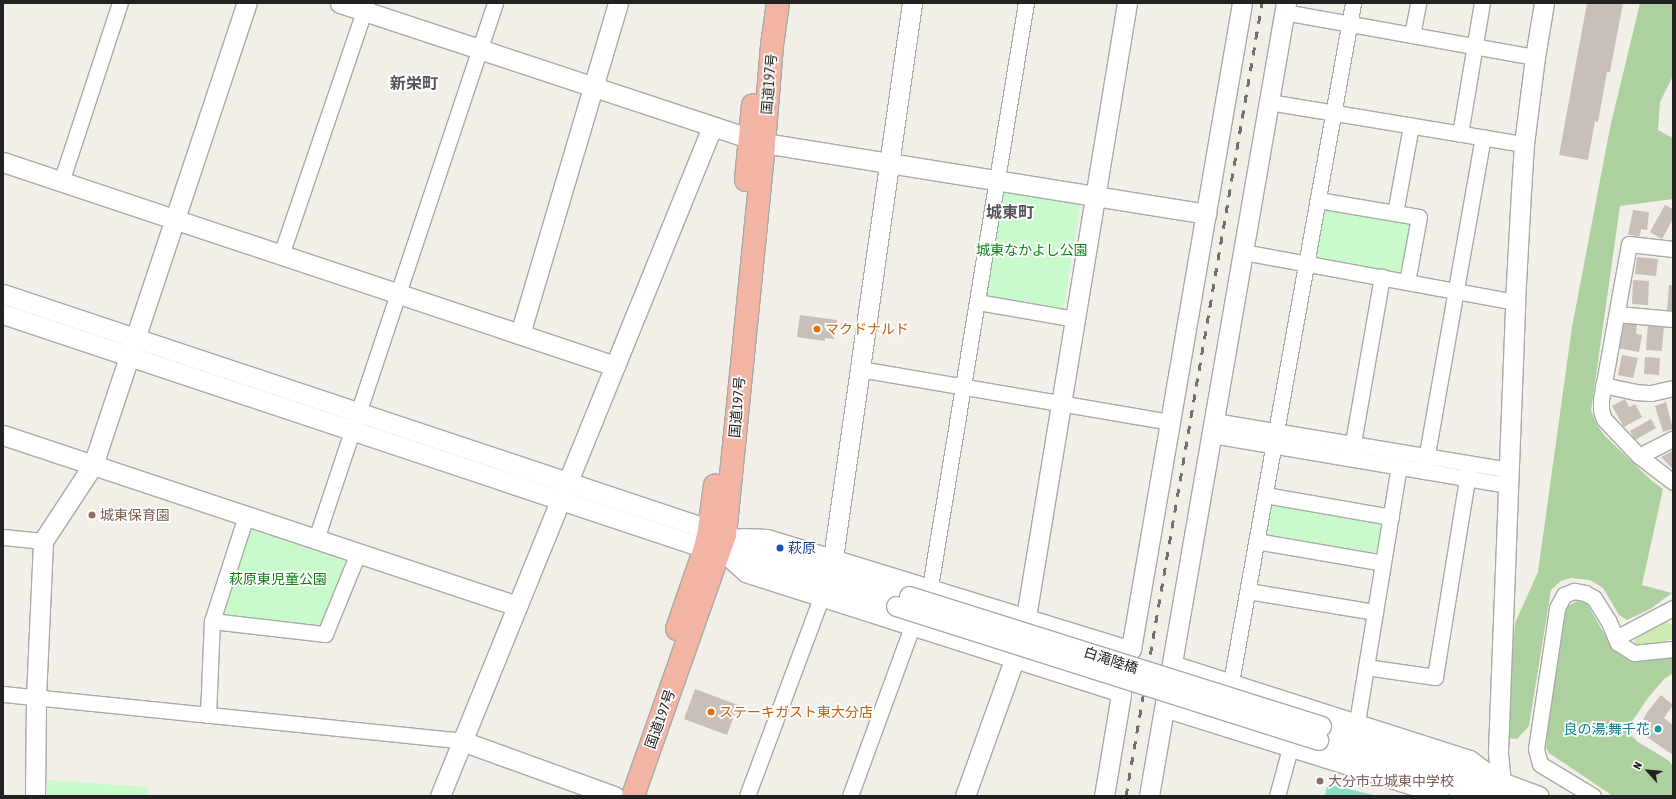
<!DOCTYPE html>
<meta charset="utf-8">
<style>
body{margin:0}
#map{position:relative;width:1676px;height:799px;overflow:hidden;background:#f2efe9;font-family:"Asap Condensed","Noto Sans JP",sans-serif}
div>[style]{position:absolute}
.grass>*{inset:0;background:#cdebb0}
.forest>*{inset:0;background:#add19e}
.park>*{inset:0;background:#c8facc}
.pitch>*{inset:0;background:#88e0be}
.building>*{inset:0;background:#c7bfb8}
.roads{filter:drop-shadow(1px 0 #a9a9a9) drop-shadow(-1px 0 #a9a9a9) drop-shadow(0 1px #a9a9a9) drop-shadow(0 -1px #a9a9a9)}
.minor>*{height:15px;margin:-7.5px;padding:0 7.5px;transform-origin:7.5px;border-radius:7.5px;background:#fff}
.tertiary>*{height:19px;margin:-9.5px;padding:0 9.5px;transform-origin:9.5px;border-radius:9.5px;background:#fff}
.trunk>*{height:22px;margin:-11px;padding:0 11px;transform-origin:11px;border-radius:11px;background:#f2b4a3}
.rail>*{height:3px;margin-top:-1.5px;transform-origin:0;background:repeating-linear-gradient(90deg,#707070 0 8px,transparent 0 16px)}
.bridges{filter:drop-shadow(1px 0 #a9a9a9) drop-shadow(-1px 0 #a9a9a9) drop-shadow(0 1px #a9a9a9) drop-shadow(0 -1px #a9a9a9)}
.tertiary-bridge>*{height:19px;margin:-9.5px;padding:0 9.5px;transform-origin:9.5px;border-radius:9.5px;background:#fff}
.dots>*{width:11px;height:11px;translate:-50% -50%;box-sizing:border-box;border:2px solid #fff;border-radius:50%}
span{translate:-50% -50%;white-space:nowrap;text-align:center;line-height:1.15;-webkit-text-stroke:3.5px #fff;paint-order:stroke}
.street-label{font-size:14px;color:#222}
.park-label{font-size:14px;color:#0c8416}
.food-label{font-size:14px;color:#c56008}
.left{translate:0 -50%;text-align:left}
.education-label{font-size:14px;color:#785e54}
.transit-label{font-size:14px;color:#164399}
.culture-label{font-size:14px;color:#0d838f}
.right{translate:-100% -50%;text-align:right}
.quarter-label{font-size:16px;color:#555;font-weight:700}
.frame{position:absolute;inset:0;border:4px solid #222;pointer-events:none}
.north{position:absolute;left:1628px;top:751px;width:40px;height:40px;-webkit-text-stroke:3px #fff;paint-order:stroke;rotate:297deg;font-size:11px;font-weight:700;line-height:16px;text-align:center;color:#222}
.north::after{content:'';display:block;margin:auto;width:14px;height:18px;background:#222;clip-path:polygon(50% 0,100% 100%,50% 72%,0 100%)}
</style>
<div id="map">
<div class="grass">
<i style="clip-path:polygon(1663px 619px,1673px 626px,1673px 639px,1644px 648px,1634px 644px,1637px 632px)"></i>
</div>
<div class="forest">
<i style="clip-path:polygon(1640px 3px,1673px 3px,1673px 76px,1660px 102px,1658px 130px,1673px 138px,1673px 199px,1620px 206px,1591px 411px,1597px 425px,1605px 436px,1652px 481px,1663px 489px,1642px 585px,1672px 593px,1650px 609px,1627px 620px,1619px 615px,1603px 588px,1590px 580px,1571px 578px,1561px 581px,1551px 590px,1529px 726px,1517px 739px,1506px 738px,1515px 623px,1538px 572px,1572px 327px,1610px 128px)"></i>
<i style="clip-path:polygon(1577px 601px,1586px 602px,1609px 642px,1619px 652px,1631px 660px,1642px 660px,1673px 651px,1673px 673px,1664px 679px,1648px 698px,1633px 720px,1631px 735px,1638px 742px,1668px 760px,1673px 766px,1673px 796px,1613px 796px,1549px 753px,1546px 747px,1562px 617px,1568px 606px)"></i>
</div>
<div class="park">
<i style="clip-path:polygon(1000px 188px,1081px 201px,1063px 312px,982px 300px)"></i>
<i style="clip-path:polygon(1326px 206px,1409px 219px,1413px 224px,1405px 271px,1398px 275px,1315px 260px,1312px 253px,1320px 209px)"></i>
<i style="clip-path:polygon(1271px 500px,1381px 519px,1386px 524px,1381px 552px,1375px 557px,1265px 540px,1261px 534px)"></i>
<i style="clip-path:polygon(254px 525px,341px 556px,345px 565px,321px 627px,225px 616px,221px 610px,248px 531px)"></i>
<i style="clip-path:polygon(47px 780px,148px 787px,148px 796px,46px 796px)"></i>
</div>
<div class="pitch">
<i style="clip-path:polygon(1327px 784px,1378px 796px,1325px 796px)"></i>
</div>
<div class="building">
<i style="clip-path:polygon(1587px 3px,1623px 3px,1610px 72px,1607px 72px,1598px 122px,1595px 121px,1588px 160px,1559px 155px)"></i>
<i style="clip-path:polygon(1665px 205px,1673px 209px,1673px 219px,1662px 239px,1650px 232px)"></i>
<i style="clip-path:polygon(1633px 210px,1649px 212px,1647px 230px,1641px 229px,1640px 236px,1628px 235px)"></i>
<i style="clip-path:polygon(1637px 257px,1658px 259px,1656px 276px,1635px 274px)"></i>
<i style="clip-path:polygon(1633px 280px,1649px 281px,1648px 305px,1632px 304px)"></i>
<i style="clip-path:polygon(1669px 285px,1673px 285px,1673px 310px,1667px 310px)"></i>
<i style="clip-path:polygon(800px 315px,837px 320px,834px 339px,825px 338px,825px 341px,797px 337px)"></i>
<i style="clip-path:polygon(1623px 322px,1637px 324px,1636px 334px,1642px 335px,1639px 352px,1618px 348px)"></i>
<i style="clip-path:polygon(1648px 324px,1664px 325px,1662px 351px,1646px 350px)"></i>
<i style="clip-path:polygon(1622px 355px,1638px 358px,1633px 378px,1618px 375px)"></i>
<i style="clip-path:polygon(1645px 357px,1660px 358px,1659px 375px,1644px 374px)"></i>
<i style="clip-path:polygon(1625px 399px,1629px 407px,1635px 404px,1642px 417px,1624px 427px,1612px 406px)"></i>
<i style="clip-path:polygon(1666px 402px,1673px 429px,1663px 432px,1655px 406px)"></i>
<i style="clip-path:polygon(1651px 419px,1656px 428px,1635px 440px,1630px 431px)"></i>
<i style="clip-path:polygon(1673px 451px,1673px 469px,1661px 457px)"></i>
<i style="clip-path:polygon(695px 689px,738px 705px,727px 735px,684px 719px)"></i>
<i style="clip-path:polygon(1661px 695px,1673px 705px,1664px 718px,1673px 725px,1673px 755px,1641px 733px,1648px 723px,1643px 720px,1648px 711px)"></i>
</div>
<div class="roads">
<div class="minor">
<i style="left:1284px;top:12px;width:255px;rotate:10.2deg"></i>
<i style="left:1412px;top:35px;width:33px;rotate:-79deg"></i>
<i style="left:1269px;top:102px;width:258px;rotate:9.4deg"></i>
<i style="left:1460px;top:134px;width:133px;rotate:-80.5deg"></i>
<i style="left:61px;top:182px;width:188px;rotate:-71.8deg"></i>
<i style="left:1318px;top:200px;width:102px;rotate:9.6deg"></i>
<i style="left:1419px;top:217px;width:66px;rotate:100.5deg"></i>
<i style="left:1395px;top:213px;width:88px;rotate:-79.6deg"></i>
<i style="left:1673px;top:249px;width:44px;rotate:-173.5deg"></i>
<i style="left:1629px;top:244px;width:158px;rotate:100.2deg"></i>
<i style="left:1601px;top:399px;width:11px;rotate:90deg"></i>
<i style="left:1601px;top:410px;width:9px;rotate:72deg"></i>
<i style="left:1604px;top:419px;width:51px;rotate:46.6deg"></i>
<i style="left:1639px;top:456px;width:43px;rotate:37.4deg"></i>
<i style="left:1243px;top:252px;width:277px;rotate:10.4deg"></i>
<i style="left:281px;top:255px;width:266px;rotate:-71.2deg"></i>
<i style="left:977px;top:302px;width:99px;rotate:9.8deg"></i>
<i style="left:1617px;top:314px;width:56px;rotate:5.1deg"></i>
<i style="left:860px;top:369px;width:314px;rotate:9.7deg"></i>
<i style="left:1603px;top:385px;width:33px;rotate:12deg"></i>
<i style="left:1635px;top:392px;width:16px;rotate:4deg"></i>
<i style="left:1651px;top:393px;width:23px;rotate:-13deg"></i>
<i style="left:1214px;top:421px;width:299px;rotate:9.4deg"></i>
<i style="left:1212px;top:435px;width:300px;rotate:9.6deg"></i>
<i style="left:1351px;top:454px;width:180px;rotate:-80.1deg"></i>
<i style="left:1639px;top:456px;width:38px;rotate:-27deg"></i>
<i style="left:1424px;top:471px;width:339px;rotate:-80deg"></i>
<i style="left:1265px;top:495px;width:128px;rotate:9.9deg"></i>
<i style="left:742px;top:536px;width:25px;rotate:2deg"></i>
<i style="left:767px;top:537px;width:381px;rotate:17.1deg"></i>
<i style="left:3px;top:537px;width:40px;rotate:5.7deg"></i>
<i style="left:316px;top:539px;width:565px;rotate:-71.53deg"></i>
<i style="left:1256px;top:541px;width:129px;rotate:9.8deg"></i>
<i style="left:724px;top:555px;width:28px;rotate:42deg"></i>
<i style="left:745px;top:574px;width:395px;rotate:17.7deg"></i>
<i style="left:930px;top:587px;width:592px;rotate:-80.67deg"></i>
<i style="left:1248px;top:591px;width:129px;rotate:9.4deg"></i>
<i style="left:212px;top:621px;width:114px;rotate:6.6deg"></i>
<i style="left:325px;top:634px;width:87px;rotate:-67.8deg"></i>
<i style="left:1616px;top:638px;width:64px;rotate:-27.8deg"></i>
<i style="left:1172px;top:663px;width:313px;rotate:17.7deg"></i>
<i style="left:1470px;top:758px;width:35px;rotate:37deg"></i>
<i style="left:1366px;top:667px;width:70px;rotate:8.2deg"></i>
<i style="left:1435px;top:677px;width:212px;rotate:-80.8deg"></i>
<i style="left:1231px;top:682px;width:690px;rotate:-79.81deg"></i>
<i style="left:3px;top:694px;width:461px;rotate:5.8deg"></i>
<i style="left:1164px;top:709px;width:290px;rotate:17.4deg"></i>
<i style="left:208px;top:715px;width:94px;rotate:-87.6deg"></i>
<i style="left:212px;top:621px;width:110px;rotate:-72.1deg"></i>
<i style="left:1357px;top:722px;width:259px;rotate:-80.7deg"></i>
<i style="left:747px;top:796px;width:211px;rotate:-69.5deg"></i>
<i style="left:850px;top:796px;width:180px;rotate:-69.9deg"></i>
<i style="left:1277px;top:796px;width:50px;rotate:-74.8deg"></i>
<i style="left:1593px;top:796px;width:62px;rotate:-148.9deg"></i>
<i style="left:1540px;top:764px;width:16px;rotate:-105deg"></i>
<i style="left:1536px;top:749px;width:143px;rotate:-81.5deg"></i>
<i style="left:1557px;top:608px;width:15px;rotate:-62deg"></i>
<i style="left:1564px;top:595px;width:11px;rotate:-22deg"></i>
<i style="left:1574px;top:591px;width:11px;rotate:10deg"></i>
<i style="left:1585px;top:593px;width:10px;rotate:29deg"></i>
<i style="left:1594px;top:598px;width:26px;rotate:58deg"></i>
<i style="left:1608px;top:620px;width:25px;rotate:67deg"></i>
<i style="left:1618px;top:643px;width:19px;rotate:32deg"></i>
<i style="left:1634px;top:653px;width:39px;rotate:-6deg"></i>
</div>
<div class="tertiary">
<i style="left:340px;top:3px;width:447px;rotate:18.3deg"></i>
<i style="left:764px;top:143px;width:448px;rotate:9.1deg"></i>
<i style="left:3px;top:162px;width:645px;rotate:18.43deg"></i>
<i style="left:3px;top:294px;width:946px;rotate:18.43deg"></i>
<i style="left:3px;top:314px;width:740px;rotate:18.43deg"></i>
<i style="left:705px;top:548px;width:200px;rotate:16.9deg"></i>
<i style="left:520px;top:334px;width:345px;rotate:-73.5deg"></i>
<i style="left:3px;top:435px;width:542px;rotate:18.4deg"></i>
<i style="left:833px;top:558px;width:561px;rotate:-81.9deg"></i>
<i style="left:1321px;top:726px;width:157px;rotate:17.7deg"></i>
<i style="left:1471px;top:774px;width:31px;rotate:15deg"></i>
<i style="left:1501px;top:782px;width:40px;rotate:20.2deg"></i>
<i style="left:1318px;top:740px;width:175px;rotate:18.6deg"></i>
<i style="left:462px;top:741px;width:162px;rotate:19.9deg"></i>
<i style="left:35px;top:796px;width:99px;rotate:-89.4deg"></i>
<i style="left:36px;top:697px;width:156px;rotate:-87.4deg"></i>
<i style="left:43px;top:541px;width:91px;rotate:-56.7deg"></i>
<i style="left:93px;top:465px;width:487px;rotate:-71.6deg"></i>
<i style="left:440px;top:796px;width:722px;rotate:-67.87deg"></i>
<i style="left:965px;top:796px;width:145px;rotate:-70.2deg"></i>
<i style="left:1014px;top:660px;width:45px;rotate:-74.4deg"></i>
<i style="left:1026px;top:617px;width:622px;rotate:-80.66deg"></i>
<i style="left:1104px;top:796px;width:103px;rotate:-80.5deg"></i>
<i style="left:1121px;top:694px;width:12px;rotate:-114deg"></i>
<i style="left:1116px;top:683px;width:26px;rotate:-77deg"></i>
<i style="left:1122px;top:658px;width:13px;rotate:-45deg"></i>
<i style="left:1131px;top:649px;width:655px;rotate:-80.25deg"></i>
<i style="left:1149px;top:796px;width:805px;rotate:-80.2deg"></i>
<i style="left:1497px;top:796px;width:15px;rotate:-74deg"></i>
<i style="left:1501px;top:782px;width:31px;rotate:-96deg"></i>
<i style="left:1498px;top:751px;width:449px;rotate:-87.8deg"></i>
<i style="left:1515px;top:302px;width:110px;rotate:-86.9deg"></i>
<i style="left:1521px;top:192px;width:48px;rotate:-86.4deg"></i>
<i style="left:1524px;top:144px;width:88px;rotate:-82.8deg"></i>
<i style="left:1535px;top:57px;width:55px;rotate:-80.5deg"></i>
</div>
<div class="trunk">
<i style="left:746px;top:180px;width:75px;rotate:-84.7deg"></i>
<i style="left:677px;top:629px;width:86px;rotate:-70.9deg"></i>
<i style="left:705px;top:548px;width:18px;rotate:-77deg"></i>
<i style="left:709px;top:530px;width:45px;rotate:-82.4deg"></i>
<i style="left:633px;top:796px;width:277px;rotate:-70.6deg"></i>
<i style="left:725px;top:535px;width:394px;rotate:-84.3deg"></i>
<i style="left:764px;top:143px;width:98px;rotate:-85.3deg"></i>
<i style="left:772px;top:45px;width:42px;rotate:-81.9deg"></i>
</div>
</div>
<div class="rail">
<i style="left:1126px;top:796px;width:805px;rotate:-80.27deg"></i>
</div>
<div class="bridges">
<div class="tertiary-bridge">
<i style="left:909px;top:596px;width:432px;rotate:17.5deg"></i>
<i style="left:896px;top:606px;width:443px;rotate:17.6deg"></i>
</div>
</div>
<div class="dots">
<i style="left:817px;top:329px;background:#e8710a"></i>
<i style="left:92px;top:515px;background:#8d6e63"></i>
<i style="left:780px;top:548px;background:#1a4fb4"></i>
<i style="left:711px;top:712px;background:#e8710a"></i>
<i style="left:1658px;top:729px;background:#0f9aa8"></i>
<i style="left:1320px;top:781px;background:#8d6e63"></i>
</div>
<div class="street-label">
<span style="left:769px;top:84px;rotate:-85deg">国道197号</span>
<span style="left:737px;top:407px;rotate:-85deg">国道197号</span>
<span style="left:1111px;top:660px;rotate:18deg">白滝陸橋</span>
<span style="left:660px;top:719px;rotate:-70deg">国道197号</span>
</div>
<div class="park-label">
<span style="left:1032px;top:250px">城東なかよし公園</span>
<span style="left:278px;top:579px">萩原東児童公園</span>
</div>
<div class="food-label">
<span class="left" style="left:825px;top:329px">マクドナルド</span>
<span class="left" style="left:719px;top:712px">ステーキガスト東大分店</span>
</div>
<div class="education-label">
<span class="left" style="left:100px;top:515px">城東保育園</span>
<span class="left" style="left:1328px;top:781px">大分市立城東中学校</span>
</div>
<div class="transit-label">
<span class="left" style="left:788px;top:548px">萩原</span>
</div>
<div class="culture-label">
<span class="right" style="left:1650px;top:729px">良の湯;舞千花</span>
</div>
<div class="quarter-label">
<span style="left:414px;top:83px">新栄町</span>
<span style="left:1010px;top:212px">城東町</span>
</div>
<div class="frame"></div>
<div class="north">N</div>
</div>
